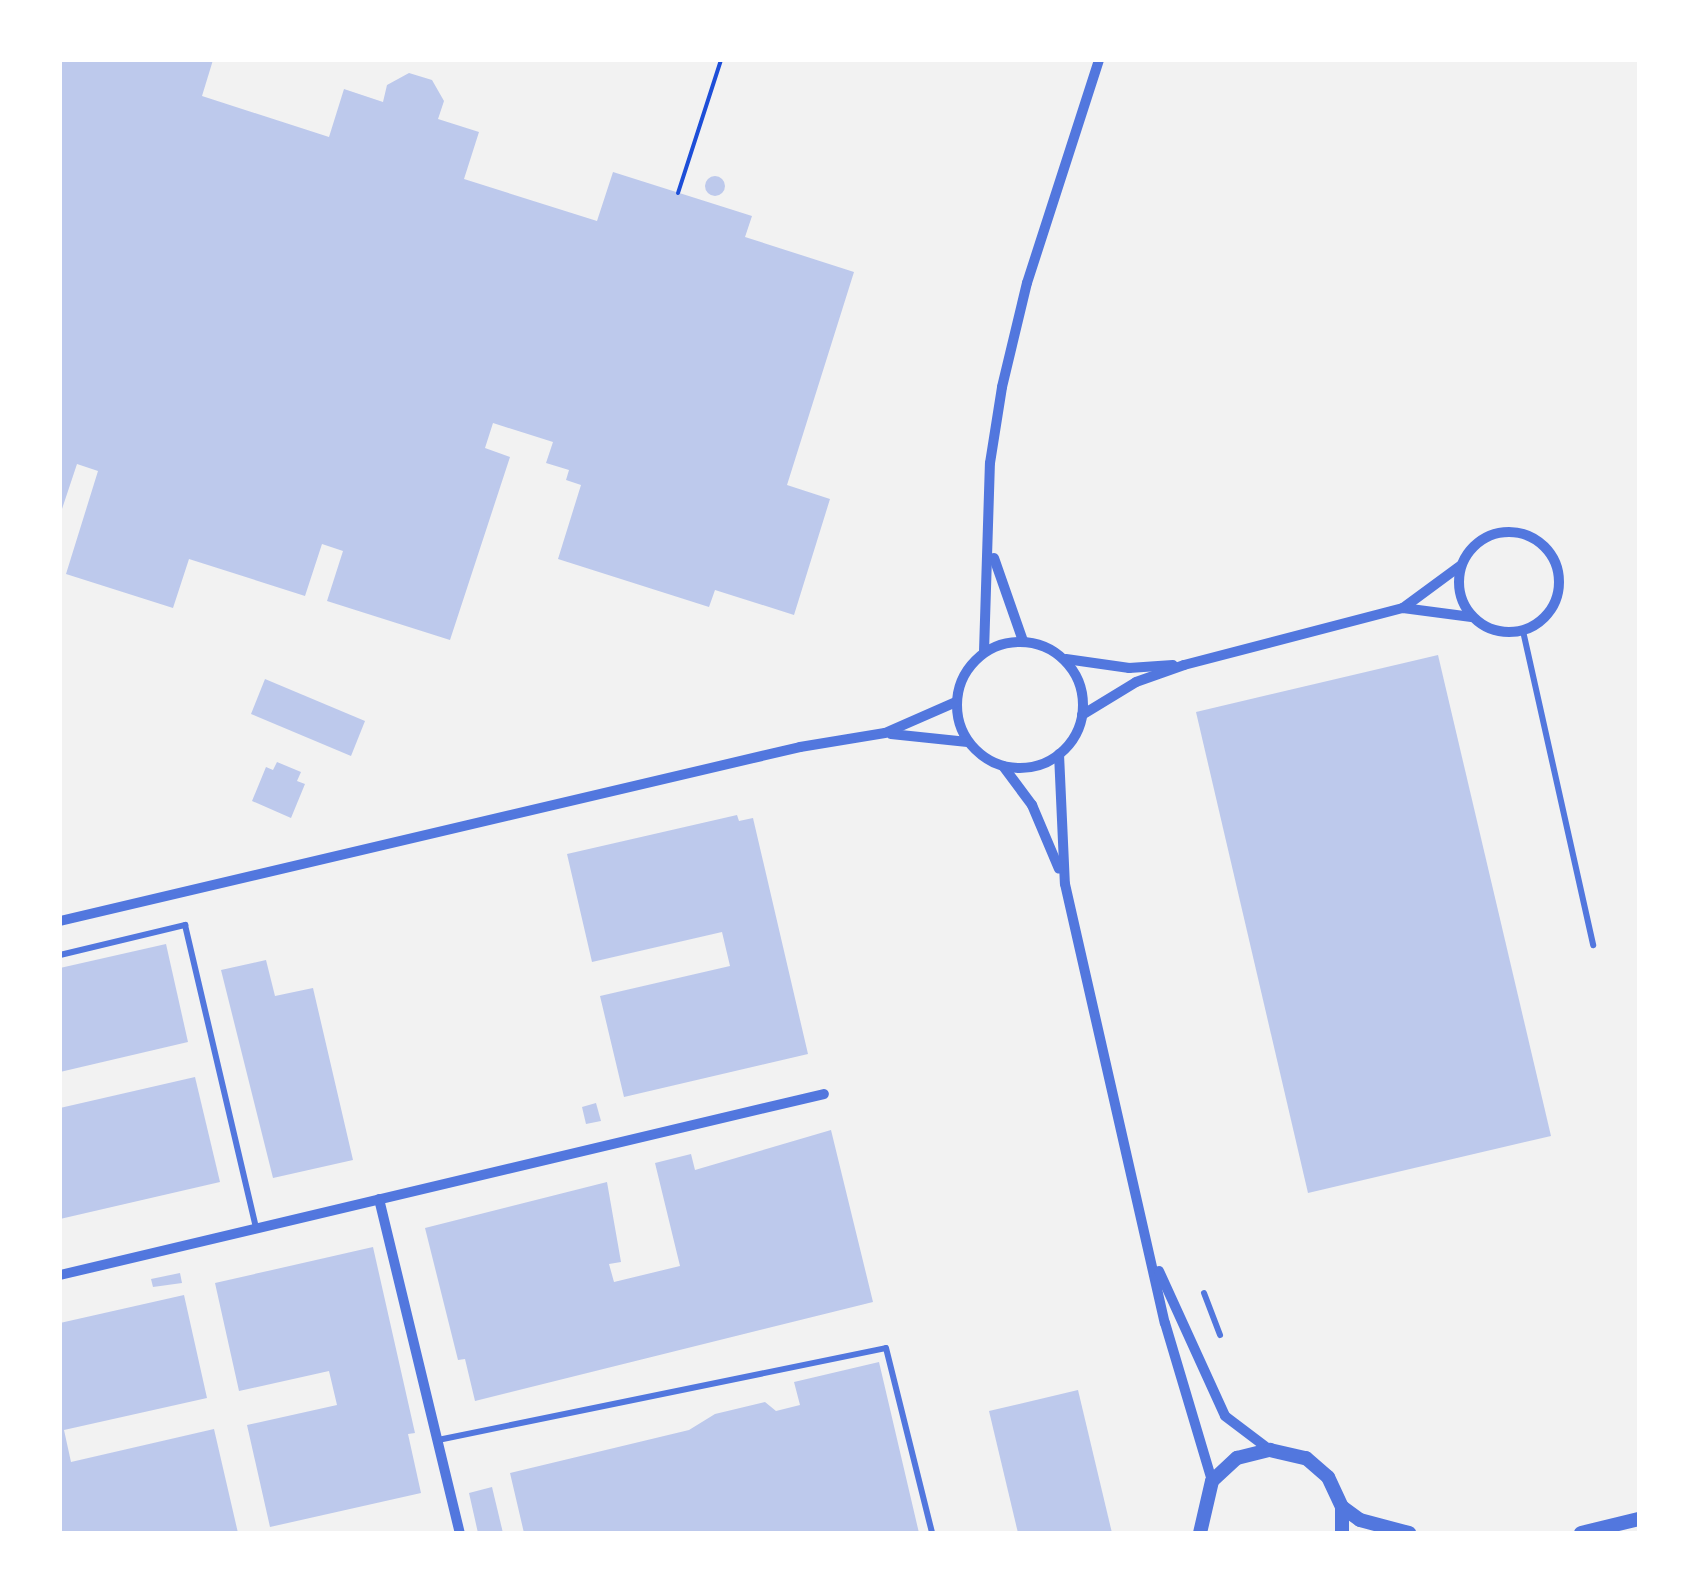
<!DOCTYPE html>
<style>
body{margin:0}
#map{position:relative;width:1699px;height:1593px;overflow:hidden;background:#f2f2f2;font-family:Raleway,sans-serif}
div>[style]{position:absolute}
.building>*{inset:0;background:#bdc9ec}
.round{border-radius:50%}
.path>*{height:4px;margin:-2px;padding:0 2px;transform-origin:2px;border-radius:2px;background:#1d4ed8}
.service>*{height:6px;margin:-3px;padding:0 3px;transform-origin:3px;border-radius:3px;background:#5277de}
.minor>*{height:10px;margin:-5px;padding:0 5px;transform-origin:5px;border-radius:5px;background:#5277de}
.minor>.ring{margin:-5px;padding:0;box-sizing:content-box;background:none;border:10px solid #5277de;border-radius:50%}
.tertiary>*{height:14px;margin:-7px;padding:0 7px;transform-origin:7px;border-radius:7px;background:#5277de}
span{translate:-50% -50%;white-space:nowrap;text-align:center;line-height:1.15;-webkit-text-stroke:9px #fff;paint-order:stroke}
.frame{position:absolute;inset:0;border:62px solid #fff;pointer-events:none}
</style>
<div id="map">
<div class="building">
<i style="clip-path:polygon(60px 60px,213px 60px,202px 96px,329px 137px,344px 89px,383px 102px,387px 85px,409px 73px,432px 80px,444px 101px,438px 119px,479px 132px,464px 179px,597px 221px,613px 172px,752px 216px,745px 237px,854px 272px,787px 485px,830px 499px,794px 615px,715px 590px,709px 607px,558px 559px,581px 485px,566px 480px,569px 470px,546px 463px,553px 442px,493px 423px,485px 448px,510px 457px,450px 640px,327px 601px,343px 551px,322px 544px,305px 596px,189px 559px,173px 608px,66px 574px,98px 471px,77px 464px,60px 515px)"></i>
<i class="round" style="left:705px;top:176px;width:20px;height:20px"></i>
<i style="clip-path:polygon(1438px 655px,1551px 1136px,1308px 1193px,1196px 712px)"></i>
<i style="clip-path:polygon(265px 679px,365px 721px,351px 756px,251px 714px)"></i>
<i style="clip-path:polygon(277px 762px,301px 772px,297px 781px,305px 784px,291px 818px,252px 801px,266px 767px,273px 770px)"></i>
<i style="clip-path:polygon(737px 815px,739px 821px,753px 818px,808px 1054px,624px 1097px,600px 996px,730px 966px,722px 932px,592px 962px,567px 854px)"></i>
<i style="clip-path:polygon(166px 944px,188px 1042px,60px 1072px,60px 968px)"></i>
<i style="clip-path:polygon(266px 960px,275px 996px,313px 988px,353px 1160px,273px 1178px,221px 970px)"></i>
<i style="clip-path:polygon(195px 1077px,220px 1182px,60px 1219px,60px 1108px)"></i>
<i style="clip-path:polygon(596px 1103px,601px 1121px,586px 1124px,582px 1107px)"></i>
<i style="clip-path:polygon(831px 1130px,873px 1302px,475px 1401px,465px 1359px,458px 1360px,425px 1228px,607px 1182px,621px 1262px,609px 1264px,614px 1282px,680px 1266px,655px 1163px,691px 1154px,695px 1170px)"></i>
<i style="clip-path:polygon(373px 1247px,415px 1433px,408px 1434px,421px 1493px,270px 1527px,247px 1425px,337px 1405px,329px 1371px,239px 1391px,215px 1283px)"></i>
<i style="clip-path:polygon(180px 1273px,182px 1283px,153px 1287px,151px 1279px)"></i>
<i style="clip-path:polygon(184px 1295px,207px 1398px,64px 1430px,71px 1462px,214px 1429px,238px 1533px,60px 1533px,60px 1323px)"></i>
<i style="clip-path:polygon(879px 1362px,919px 1533px,524px 1533px,510px 1473px,689px 1430px,715px 1414px,765px 1402px,776px 1411px,800px 1405px,794px 1382px)"></i>
<i style="clip-path:polygon(1078px 1390px,1112px 1533px,1018px 1533px,989px 1411px)"></i>
<i style="clip-path:polygon(492px 1487px,503px 1533px,478px 1533px,469px 1493px)"></i>
</div>
<div class="path">
<i style="left:678px;top:193px;width:140px;rotate:-72.1deg"></i>
</div>
<div class="service">
<i style="left:1523px;top:631px;width:322px;rotate:77.4deg"></i>
<i style="left:60px;top:955px;width:129px;rotate:-13.5deg"></i>
<i style="left:185px;top:925px;width:310px;rotate:76.8deg"></i>
<i style="left:1204px;top:1293px;width:45px;rotate:69.1deg"></i>
<i style="left:438px;top:1440px;width:457px;rotate:-11.6deg"></i>
<i style="left:886px;top:1348px;width:191px;rotate:76deg"></i>
</div>
<div class="minor">
<i class="ring" style="left:1459px;top:532px;width:90px;height:90px"></i>
<i style="left:994px;top:558px;width:88px;rotate:70.7deg"></i>
<i style="left:1460px;top:566px;width:71px;rotate:143.6deg"></i>
<i style="left:1403px;top:608px;width:69px;rotate:7.5deg"></i>
<i class="ring" style="left:957px;top:642px;width:116px;height:116px"></i>
<i style="left:984px;top:652px;width:189px;rotate:-88.2deg"></i>
<i style="left:990px;top:463px;width:77px;rotate:-81deg"></i>
<i style="left:1002px;top:387px;width:107px;rotate:-76.5deg"></i>
<i style="left:1027px;top:283px;width:234px;rotate:-72.1deg"></i>
<i style="left:1066px;top:659px;width:64px;rotate:8.1deg"></i>
<i style="left:1129px;top:668px;width:44px;rotate:-3.9deg"></i>
<i style="left:1082px;top:715px;width:63px;rotate:-31.4deg"></i>
<i style="left:1136px;top:682px;width:51px;rotate:-19.5deg"></i>
<i style="left:1184px;top:665px;width:226px;rotate:-14.6deg"></i>
<i style="left:891px;top:734px;width:77px;rotate:5.9deg"></i>
<i style="left:1059px;top:754px;width:130px;rotate:87.4deg"></i>
<i style="left:1065px;top:884px;width:450px;rotate:77.2deg"></i>
<i style="left:1165px;top:1323px;width:165px;rotate:73.4deg"></i>
<i style="left:1003px;top:766px;width:49px;rotate:53.4deg"></i>
<i style="left:1032px;top:805px;width:69px;rotate:67.1deg"></i>
<i style="left:60px;top:921px;width:760px;rotate:-13.23deg"></i>
<i style="left:800px;top:747px;width:86px;rotate:-9.4deg"></i>
<i style="left:885px;top:733px;width:77px;rotate:-23.6deg"></i>
<i style="left:379px;top:1199px;width:344px;rotate:76.4deg"></i>
<i style="left:1159px;top:1271px;width:159px;rotate:65.5deg"></i>
<i style="left:1225px;top:1416px;width:56px;rotate:37.1deg"></i>
<i style="left:60px;top:1275px;width:785px;rotate:-13.33deg"></i>
</div>
<div class="tertiary">
<i style="left:1342px;top:1507px;width:22px;rotate:36deg"></i>
<i style="left:1360px;top:1520px;width:51px;rotate:14.9deg"></i>
<i style="left:1200px;top:1533px;width:53px;rotate:-77deg"></i>
<i style="left:1212px;top:1481px;width:34px;rotate:-43deg"></i>
<i style="left:1237px;top:1458px;width:34px;rotate:-14deg"></i>
<i style="left:1270px;top:1450px;width:37px;rotate:13deg"></i>
<i style="left:1306px;top:1458px;width:29px;rotate:41deg"></i>
<i style="left:1328px;top:1477px;width:33px;rotate:65deg"></i>
<i style="left:1342px;top:1507px;width:26px;rotate:90deg"></i>
<i style="left:1581px;top:1533px;width:60px;rotate:-13.6deg"></i>
</div>
<div class="frame"></div>
</div>
